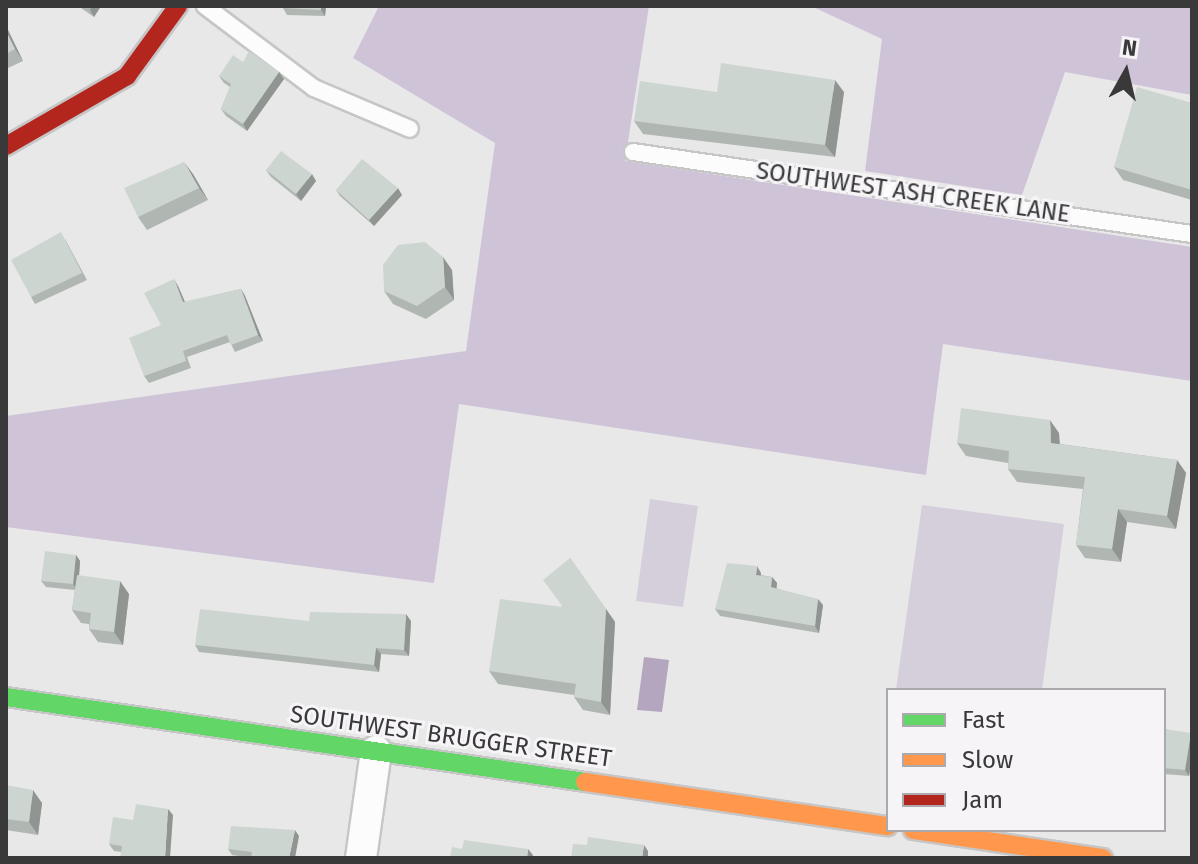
<!DOCTYPE html>
<style>
body{margin:0}
#map{position:relative;width:1198px;height:864px;overflow:hidden;background:#e9e8e9;font-family:"Fira Sans",sans-serif}
div>[style]{position:absolute}
.green>*{inset:0;background:#d5cedb}
.forest>*{inset:0;background:#cec3d7}
.water>*{inset:0;background:#b4a6be}
.roads{filter:drop-shadow(2px 0 #c6c6c7) drop-shadow(-2px 0 #c6c6c7) drop-shadow(0 2px #c6c6c7) drop-shadow(0 -2px #c6c6c7)}
.lane>*{height:16px;margin:-8px;padding:0 8px;transform-origin:8px;border-radius:8px;background:#fcfcfc}
.street>*{height:30px;margin:-15px;padding:0 15px;transform-origin:15px;border-radius:15px;background:#fcfcfc}
.fast>*{height:18px;margin:-9px;padding:0 9px;transform-origin:9px;border-radius:9px;background:#63d668}
.slow>*{height:18px;margin:-9px;padding:0 9px;transform-origin:9px;border-radius:9px;background:#ff974d}
.jam>*{height:18px;margin:-9px;padding:0 9px;transform-origin:9px;border-radius:9px;background:#b3261e}
.wall>*{inset:0;background:#b0b7b3}
.shaded-wall>*{inset:0;background:#909592}
.building>*{inset:0;background:#cdd5d0}
span{translate:-50% -50%;white-space:nowrap;text-align:center;line-height:1.15;-webkit-text-stroke:6px #f6f4f7;paint-order:stroke}
.street-label{font-size:24px;color:#39393a}
.frame{position:absolute;inset:0;border:8px solid #39393a;pointer-events:none}
.legend{position:absolute;left:886px;top:688px;width:280px;height:144px;box-sizing:border-box;background:#f6f4f7;border:2px solid #aaa9ab;margin:0;padding:10px 14px;list-style:none;font-size:24px;color:#39393a}
.legend li{display:flex;align-items:center;gap:16px;height:40px}
.legend b{width:40px;border:2px solid #aaa9ab}
.north{position:absolute;left:1086px;top:32px;width:80px;height:80px;-webkit-text-stroke:6px #f6f4f7;paint-order:stroke;rotate:8deg;font-size:22px;font-weight:700;line-height:32px;text-align:center;color:#39393a}
.north::after{content:'';display:block;margin:auto;width:28px;height:36px;background:#39393a;clip-path:polygon(50% 0,100% 100%,50% 72%,0 100%)}
</style>
<div id="map">
<div class="green">
<i style="clip-path:polygon(650px 499px,698px 506px,683px 607px,636px 601px)"></i>
<i style="clip-path:polygon(922px 505px,1064px 524px,1042px 690px,896px 690px)"></i>
</div>
<div class="forest">
<i style="clip-path:polygon(379px 6px,649px 6px,625px 161px,1192px 247px,1192px 381px,943px 344px,926px 475px,459px 404px,434px 583px,6px 527px,6px 416px,466px 351px,495px 143px,353px 58px)"></i>
<i style="clip-path:polygon(811px 6px,1192px 6px,1192px 95px,1065px 72px,1022px 195px,865px 171px,882px 39px)"></i>
</div>
<div class="water">
<i style="clip-path:polygon(644px 657px,669px 660px,662px 712px,637px 710px)"></i>
</div>
<div class="roads">
<div class="lane">
<i style="left:205px;top:6px;width:136px;rotate:37deg"></i>
<i style="left:314px;top:88px;width:104px;rotate:23.1deg"></i>
<i style="left:633px;top:152px;width:565px;rotate:8.35deg"></i>
</div>
<div class="street">
<i style="left:361px;top:858px;width:108px;rotate:-82deg"></i>
</div>
<div class="fast">
<i style="left:6px;top:697px;width:585px;rotate:8.35deg"></i>
</div>
<div class="slow">
<i style="left:585px;top:782px;width:306px;rotate:8.3deg"></i>
<i style="left:913px;top:830px;width:192px;rotate:8.4deg"></i>
</div>
<div class="jam">
<i style="left:6px;top:146px;width:140px;rotate:-30deg"></i>
<i style="left:127px;top:76px;width:87px;rotate:-53.9deg"></i>
</div>
</div>
<div class="wall">
<i style="clip-path:polygon(78px 6px,101px 6px,94px 17px)"></i>
<i style="clip-path:polygon(326px 6px,325px 16px,287px 15px,283px 8px)"></i>
<i style="clip-path:polygon(6px 26px,23px 61px,6px 69px)"></i>
<i style="clip-path:polygon(243px 62px,279px 72px,284px 79px,247px 131px,226px 116px,221px 109px,230px 87px,224px 83px,219px 76px)"></i>
<i style="clip-path:polygon(717px 92px,844px 92px,835px 157px,643px 134px,634px 121px)"></i>
<i style="clip-path:polygon(1192px 103px,1192px 200px,1123px 180px,1114px 167px)"></i>
<i style="clip-path:polygon(266px 170px,316px 181px,301px 201px,271px 177px)"></i>
<i style="clip-path:polygon(193px 174px,208px 200px,147px 230px,138px 217px)"></i>
<i style="clip-path:polygon(336px 190px,402px 195px,374px 226px,340px 196px)"></i>
<i style="clip-path:polygon(65px 239px,87px 280px,35px 304px,31px 297px)"></i>
<i style="clip-path:polygon(452px 270px,454px 300px,426px 319px,393px 304px,384px 291px)"></i>
<i style="clip-path:polygon(178px 286px,185px 302px,241px 289px,245px 296px,263px 341px,235px 352px,230px 342px,187px 357px,191px 368px,149px 383px,144px 376px,161px 325px)"></i>
<i style="clip-path:polygon(1059px 433px,1060px 444px,1177px 460px,1186px 473px,1176px 529px,1127px 522px,1121px 562px,1085px 558px,1076px 545px,1083px 489px,1017px 482px,1008px 469px,1008px 463px,966px 456px,957px 443px)"></i>
<i style="clip-path:polygon(76px 555px,80px 561px,79px 576px,129px 594px,123px 645px,98px 642px,89px 629px,89px 624px,81px 623px,72px 610px,75px 590px,46px 587px,41px 581px)"></i>
<i style="clip-path:polygon(570px 558px,615px 622px,610px 715px,583px 710px,574px 697px,574px 695px,498px 684px,489px 671px,562px 607px)"></i>
<i style="clip-path:polygon(761px 573px,761px 575px,772px 577px,777px 583px,776px 588px,823px 605px,819px 633px,720px 616px,715px 609px)"></i>
<i style="clip-path:polygon(309px 621px,411px 621px,409px 656px,381px 654px,379px 672px,199px 652px,195px 645px)"></i>
<i style="clip-path:polygon(1164px 729px,1192px 735px,1192px 759px,1189px 776px,1164px 774px)"></i>
<i style="clip-path:polygon(6px 785px,42px 803px,38px 835px,6px 830px)"></i>
<i style="clip-path:polygon(173px 815px,121px 852px,114px 851px,109px 844px,133px 820px)"></i>
<i style="clip-path:polygon(299px 836px,251px 858px,232px 855px,228px 849px)"></i>
</div>
<div class="shaded-wall">
<i style="clip-path:polygon(92px 6px,101px 6px,94px 17px,90px 10px)"></i>
<i style="clip-path:polygon(321px 6px,326px 6px,325px 16px,321px 10px)"></i>
<i style="clip-path:polygon(6px 26px,23px 61px,15px 49px,6px 31px)"></i>
<i style="clip-path:polygon(279px 72px,284px 79px,247px 131px,243px 124px)"></i>
<i style="clip-path:polygon(835px 80px,844px 92px,835px 157px,825px 145px)"></i>
<i style="clip-path:polygon(184px 162px,193px 174px,208px 200px,199px 188px)"></i>
<i style="clip-path:polygon(312px 174px,316px 181px,301px 201px,296px 194px)"></i>
<i style="clip-path:polygon(398px 188px,402px 195px,374px 226px,369px 220px)"></i>
<i style="clip-path:polygon(443px 257px,452px 270px,454px 300px,445px 287px)"></i>
<i style="clip-path:polygon(174px 279px,178px 286px,188px 309px,183px 302px)"></i>
<i style="clip-path:polygon(241px 289px,245px 296px,263px 341px,258px 335px)"></i>
<i style="clip-path:polygon(1050px 420px,1059px 433px,1060px 456px,1051px 443px)"></i>
<i style="clip-path:polygon(1177px 460px,1186px 473px,1176px 529px,1167px 516px)"></i>
<i style="clip-path:polygon(1118px 509px,1127px 522px,1121px 562px,1112px 549px)"></i>
<i style="clip-path:polygon(76px 555px,80px 561px,78px 591px,73px 584px)"></i>
<i style="clip-path:polygon(757px 566px,761px 573px,760px 582px,756px 575px)"></i>
<i style="clip-path:polygon(772px 577px,777px 583px,776px 594px,771px 587px)"></i>
<i style="clip-path:polygon(120px 581px,129px 594px,123px 645px,114px 632px)"></i>
<i style="clip-path:polygon(818px 599px,823px 605px,819px 633px,815px 626px)"></i>
<i style="clip-path:polygon(606px 609px,615px 622px,610px 715px,601px 702px)"></i>
<i style="clip-path:polygon(406px 614px,411px 621px,409px 656px,404px 650px)"></i>
<i style="clip-path:polygon(376px 648px,381px 654px,379px 672px,374px 665px)"></i>
<i style="clip-path:polygon(1191px 733px,1192px 735px,1192px 759px,1189px 776px,1185px 770px)"></i>
<i style="clip-path:polygon(33px 790px,42px 803px,38px 835px,29px 822px)"></i>
<i style="clip-path:polygon(168px 809px,173px 815px,170px 858px,165px 858px)"></i>
<i style="clip-path:polygon(295px 830px,299px 836px,295px 858px,289px 858px)"></i>
<i style="clip-path:polygon(644px 845px,648px 851px,648px 858px,642px 858px)"></i>
<i style="clip-path:polygon(528px 849px,533px 855px,532px 858px,527px 858px)"></i>
</div>
<div class="building">
<i style="clip-path:polygon(283px 6px,321px 6px,321px 10px,283px 8px)"></i>
<i style="clip-path:polygon(6px 31px,15px 49px,6px 54px)"></i>
<i style="clip-path:polygon(249px 51px,279px 72px,243px 124px,221px 109px,231px 84px,219px 76px,233px 55px,243px 62px)"></i>
<i style="clip-path:polygon(721px 63px,835px 80px,825px 145px,634px 121px,640px 81px,717px 92px)"></i>
<i style="clip-path:polygon(1137px 87px,1192px 103px,1192px 190px,1114px 167px)"></i>
<i style="clip-path:polygon(281px 151px,312px 174px,296px 194px,266px 170px)"></i>
<i style="clip-path:polygon(362px 159px,398px 188px,369px 220px,336px 190px)"></i>
<i style="clip-path:polygon(184px 162px,199px 188px,138px 217px,124px 188px)"></i>
<i style="clip-path:polygon(61px 232px,82px 273px,31px 297px,11px 260px)"></i>
<i style="clip-path:polygon(425px 242px,443px 257px,445px 287px,417px 306px,384px 291px,383px 265px,398px 245px)"></i>
<i style="clip-path:polygon(174px 279px,183px 302px,241px 289px,258px 335px,231px 345px,227px 335px,183px 351px,186px 361px,144px 376px,129px 338px,161px 325px,144px 293px)"></i>
<i style="clip-path:polygon(961px 408px,1050px 420px,1051px 443px,1177px 460px,1167px 516px,1118px 509px,1112px 549px,1076px 545px,1085px 477px,1008px 469px,1009px 451px,957px 443px)"></i>
<i style="clip-path:polygon(45px 551px,76px 555px,73px 584px,41px 581px)"></i>
<i style="clip-path:polygon(570px 558px,606px 609px,601px 702px,574px 697px,576px 684px,489px 671px,500px 599px,563px 607px,543px 580px)"></i>
<i style="clip-path:polygon(727px 563px,757px 566px,756px 575px,772px 577px,771px 587px,818px 599px,815px 626px,715px 609px)"></i>
<i style="clip-path:polygon(77px 575px,120px 581px,114px 632px,89px 629px,91px 613px,72px 610px)"></i>
<i style="clip-path:polygon(200px 609px,309px 621px,310px 612px,406px 614px,404px 650px,376px 648px,374px 665px,195px 645px)"></i>
<i style="clip-path:polygon(1164px 729px,1191px 733px,1185px 770px,1164px 768px)"></i>
<i style="clip-path:polygon(6px 785px,33px 790px,29px 822px,6px 819px)"></i>
<i style="clip-path:polygon(136px 804px,168px 809px,165px 858px,120px 858px,122px 846px,109px 844px,113px 817px,133px 820px)"></i>
<i style="clip-path:polygon(231px 826px,295px 830px,289px 858px,251px 858px,252px 852px,228px 849px)"></i>
<i style="clip-path:polygon(588px 837px,644px 845px,642px 858px,571px 858px,573px 844px,587px 845px)"></i>
<i style="clip-path:polygon(464px 840px,528px 849px,527px 858px,450px 858px,452px 847px,462px 849px)"></i>
</div>
<div class="street-label">
<span style="left:913px;top:193px;rotate:8deg">SOUTHWEST ASH CREEK LANE</span>
<span style="left:451px;top:737px;rotate:8deg">SOUTHWEST BRUGGER STREET</span>
</div>
<div class="frame"></div>
<ul class="legend">
<li><b style="height:10px;background:#63d668"></b>Fast</li>
<li><b style="height:10px;background:#ff974d"></b>Slow</li>
<li><b style="height:10px;background:#b3261e"></b>Jam</li>
</ul>
<div class="north">N</div>
</div>
